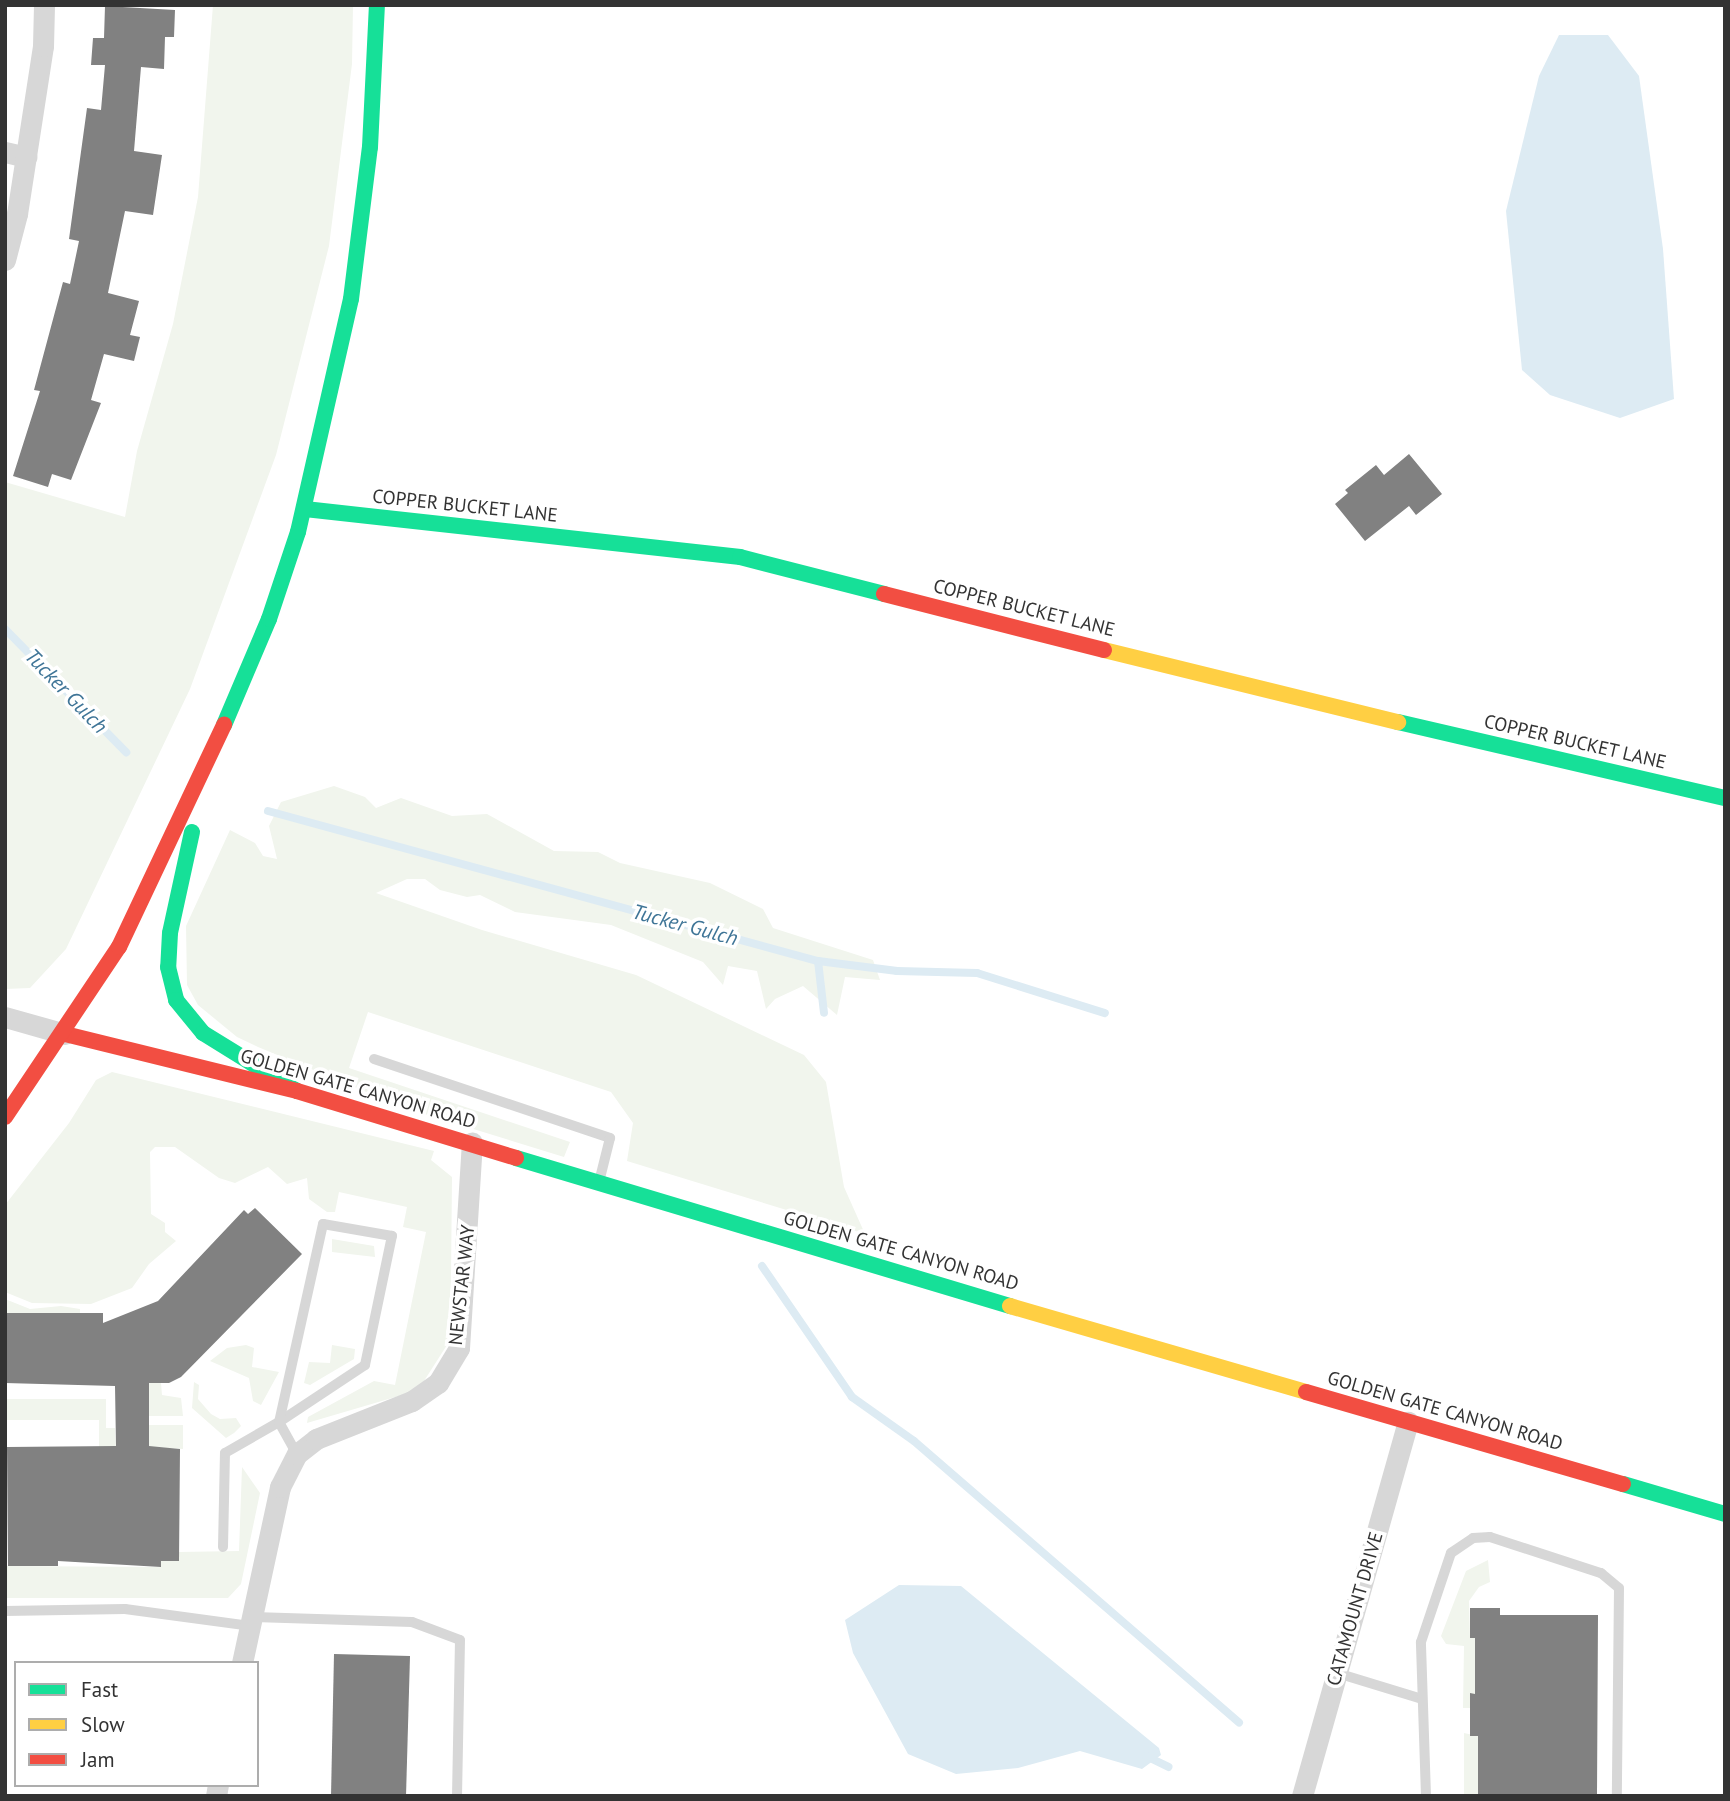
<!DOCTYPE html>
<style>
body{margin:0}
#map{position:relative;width:1730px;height:1801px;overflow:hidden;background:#fff;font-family:"PT Sans",sans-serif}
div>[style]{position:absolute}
.green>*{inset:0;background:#f1f5ed}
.water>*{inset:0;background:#ddebf3}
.stream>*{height:8px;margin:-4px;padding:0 4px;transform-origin:4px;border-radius:4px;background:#ddebf3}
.building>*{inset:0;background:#818181}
.lane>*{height:10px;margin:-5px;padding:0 5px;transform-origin:5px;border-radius:5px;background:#d7d7d7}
.street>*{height:21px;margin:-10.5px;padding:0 10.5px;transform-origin:10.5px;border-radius:10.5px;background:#d7d7d7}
.fast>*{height:16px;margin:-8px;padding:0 8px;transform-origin:8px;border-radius:8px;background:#16e098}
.slow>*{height:16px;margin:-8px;padding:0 8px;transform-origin:8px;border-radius:8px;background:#ffcf43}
.jam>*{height:16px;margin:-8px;padding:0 8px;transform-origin:8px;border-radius:8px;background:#f24e42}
span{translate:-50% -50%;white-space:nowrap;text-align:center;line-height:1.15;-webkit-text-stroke:7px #fff;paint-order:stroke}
.street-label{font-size:19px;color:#333}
.water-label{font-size:21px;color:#3f7597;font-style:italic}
.frame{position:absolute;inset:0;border:7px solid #333;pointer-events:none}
.legend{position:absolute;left:14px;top:1661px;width:245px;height:126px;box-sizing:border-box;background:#fff;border:2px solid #adadad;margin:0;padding:9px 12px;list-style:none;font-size:21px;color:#333}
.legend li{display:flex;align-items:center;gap:14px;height:35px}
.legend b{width:35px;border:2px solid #adadad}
</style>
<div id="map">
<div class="green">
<i style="clip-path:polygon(213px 5px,353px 5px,352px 64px,329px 246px,276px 455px,190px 689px,66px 949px,30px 988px,5px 989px,5px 482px,125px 517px,137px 451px,173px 324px,198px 197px)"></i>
<i style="clip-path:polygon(334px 786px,365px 797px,376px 808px,401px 798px,452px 816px,487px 814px,554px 851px,598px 852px,620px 863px,710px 883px,763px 909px,773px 928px,873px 960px,880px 980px,845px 977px,837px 1015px,803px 986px,775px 999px,766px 1009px,757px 971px,728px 966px,723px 985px,703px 962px,611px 925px,515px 912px,480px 895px,467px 897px,440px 890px,425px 879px,407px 879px,376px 893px,482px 930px,636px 975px,804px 1055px,826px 1082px,844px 1187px,865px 1234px,627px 1161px,633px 1123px,611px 1092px,368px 1012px,349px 1068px,570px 1142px,564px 1157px,405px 1108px,258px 1047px,237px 1037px,198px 1005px,187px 985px,186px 926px,230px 830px,255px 843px,263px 856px,277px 859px,269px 826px,281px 802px)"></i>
<i style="clip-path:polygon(112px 1072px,434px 1151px,431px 1160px,452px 1177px,451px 1279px,447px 1345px,424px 1381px,409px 1393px,307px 1423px,308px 1417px,374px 1381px,395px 1385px,426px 1232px,403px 1227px,407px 1207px,339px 1192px,335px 1212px,327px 1212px,309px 1199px,307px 1178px,287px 1184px,268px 1167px,235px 1183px,219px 1178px,175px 1147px,155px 1147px,150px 1152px,151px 1214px,165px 1223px,165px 1232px,176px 1241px,149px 1264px,132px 1288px,91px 1304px,32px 1303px,5px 1292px,5px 1205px,69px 1123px,96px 1080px)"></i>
<i style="clip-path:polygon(332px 1239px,374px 1246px,375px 1257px,332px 1252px)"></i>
<i style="clip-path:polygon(5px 1299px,30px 1309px,61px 1306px,80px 1309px,80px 1313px,10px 1316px,5px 1313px)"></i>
<i style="clip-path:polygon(246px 1345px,254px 1348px,252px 1367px,279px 1372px,261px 1405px,253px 1401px,249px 1378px,210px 1361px,227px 1348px)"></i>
<i style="clip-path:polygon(332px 1345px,355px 1349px,354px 1359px,310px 1385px,304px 1383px,309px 1362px,330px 1363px)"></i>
<i style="clip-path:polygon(194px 1382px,199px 1385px,198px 1399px,211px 1414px,220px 1419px,236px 1418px,241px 1426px,234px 1433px,226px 1438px,192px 1408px)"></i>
<i style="clip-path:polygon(149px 1383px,161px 1383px,162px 1395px,181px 1398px,183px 1416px,149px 1416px)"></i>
<i style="clip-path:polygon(5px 1399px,106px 1399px,106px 1428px,115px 1428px,116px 1446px,99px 1449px,99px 1420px,5px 1420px)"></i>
<i style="clip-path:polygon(149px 1425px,183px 1425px,183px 1449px,131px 1446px,131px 1431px,149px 1431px)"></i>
<i style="clip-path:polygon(242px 1467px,260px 1493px,241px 1584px,228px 1598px,5px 1598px,5px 1566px,160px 1567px,161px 1561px,179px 1561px,179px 1552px,239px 1551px)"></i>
<i style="clip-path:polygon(1488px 1560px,1490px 1582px,1479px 1587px,1469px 1601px,1470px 1638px,1475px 1638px,1475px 1694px,1470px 1694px,1470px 1708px,1463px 1708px,1464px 1646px,1446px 1644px,1441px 1636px,1466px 1571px)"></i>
<i style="clip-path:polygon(1464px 1733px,1478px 1736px,1478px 1796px,1464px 1796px)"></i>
</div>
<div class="water">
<i style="clip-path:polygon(1559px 35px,1608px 35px,1639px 76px,1663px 249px,1674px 399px,1620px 418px,1550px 395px,1522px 370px,1506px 211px,1539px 76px)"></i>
<i style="clip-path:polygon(899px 1585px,961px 1586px,1159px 1748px,1161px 1755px,1142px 1769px,1080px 1751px,1018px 1768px,956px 1774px,908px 1754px,853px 1653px,845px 1620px)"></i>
</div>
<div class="stream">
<i style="left:5px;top:629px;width:173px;rotate:45.5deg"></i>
<i style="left:268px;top:811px;width:570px;rotate:15.26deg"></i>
<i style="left:818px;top:961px;width:80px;rotate:7.2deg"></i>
<i style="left:897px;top:971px;width:80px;rotate:1.4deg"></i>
<i style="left:977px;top:973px;width:134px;rotate:17.4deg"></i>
<i style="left:818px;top:961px;width:52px;rotate:83.4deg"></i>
<i style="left:762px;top:1266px;width:159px;rotate:55.5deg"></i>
<i style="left:852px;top:1397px;width:76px;rotate:35.4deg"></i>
<i style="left:914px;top:1441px;width:430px;rotate:40.9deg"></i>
<i style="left:1146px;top:1756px;width:25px;rotate:26deg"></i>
</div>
<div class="building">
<i style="clip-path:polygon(105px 6px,175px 10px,174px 37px,165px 37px,164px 69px,141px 67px,134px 151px,162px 155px,153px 215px,125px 211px,108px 293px,139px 301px,130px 335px,140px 337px,134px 361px,104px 354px,91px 400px,101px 403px,71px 480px,52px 474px,48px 487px,13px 476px,40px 391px,34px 390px,63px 282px,70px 284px,79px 241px,69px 239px,87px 108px,101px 110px,105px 65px,91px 65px,93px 38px,104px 38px)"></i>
<i style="clip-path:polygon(1409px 454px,1442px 494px,1416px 515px,1409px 506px,1365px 541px,1335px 504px,1348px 493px,1345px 490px,1376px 465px,1384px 475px)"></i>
<i style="clip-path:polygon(255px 1208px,302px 1254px,181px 1377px,169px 1383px,149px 1383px,149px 1446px,180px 1449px,179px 1561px,161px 1561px,161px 1567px,58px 1561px,58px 1566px,8px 1566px,7px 1447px,116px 1446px,115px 1386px,5px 1383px,5px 1313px,103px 1313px,103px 1323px,158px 1301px,244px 1210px,248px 1214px)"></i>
<i style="clip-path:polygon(1470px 1608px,1500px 1608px,1500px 1615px,1598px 1615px,1597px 1796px,1478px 1796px,1478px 1736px,1470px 1736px,1470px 1693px,1475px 1694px,1475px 1638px,1470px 1638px)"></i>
<i style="clip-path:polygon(334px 1654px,410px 1656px,406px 1796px,331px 1796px)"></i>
</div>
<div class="lane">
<i style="left:374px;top:1059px;width:249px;rotate:18.5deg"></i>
<i style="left:610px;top:1138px;width:41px;rotate:104deg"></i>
<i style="left:223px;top:1547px;width:94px;rotate:-88.8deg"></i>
<i style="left:225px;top:1453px;width:62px;rotate:-29.9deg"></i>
<i style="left:279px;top:1422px;width:103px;rotate:-33.5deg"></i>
<i style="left:365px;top:1365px;width:132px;rotate:-78.2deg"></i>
<i style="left:392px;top:1236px;width:70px;rotate:-170.1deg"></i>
<i style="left:323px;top:1224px;width:203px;rotate:102.5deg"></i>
<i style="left:279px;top:1422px;width:37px;rotate:61deg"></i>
<i style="left:5px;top:1611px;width:120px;rotate:-1deg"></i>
<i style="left:125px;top:1609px;width:126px;rotate:7.7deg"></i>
<i style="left:252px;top:1617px;width:160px;rotate:1.8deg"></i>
<i style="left:412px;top:1622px;width:51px;rotate:20.6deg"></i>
<i style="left:460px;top:1640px;width:156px;rotate:91.1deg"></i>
<i style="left:1337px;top:1673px;width:89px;rotate:17deg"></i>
<i style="left:1426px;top:1796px;width:154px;rotate:-91.9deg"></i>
<i style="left:1421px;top:1642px;width:94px;rotate:-71.4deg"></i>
<i style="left:1451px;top:1553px;width:27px;rotate:-34deg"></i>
<i style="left:1473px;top:1538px;width:17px;rotate:-3deg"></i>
<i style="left:1490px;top:1537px;width:117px;rotate:18deg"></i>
<i style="left:1601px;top:1573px;width:23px;rotate:40deg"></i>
<i style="left:1619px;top:1588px;width:208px;rotate:90.6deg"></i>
</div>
<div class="street">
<i style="left:5px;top:152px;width:22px;rotate:13deg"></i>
<i style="left:5px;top:260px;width:48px;rotate:-75.4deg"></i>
<i style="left:17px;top:214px;width:170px;rotate:-81.2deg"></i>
<i style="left:43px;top:46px;width:41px;rotate:-88.6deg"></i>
<i style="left:5px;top:1017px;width:62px;rotate:15.8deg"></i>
<i style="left:242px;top:1663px;width:180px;rotate:-77.8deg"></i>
<i style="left:280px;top:1487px;width:37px;rotate:-63deg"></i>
<i style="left:297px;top:1454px;width:24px;rotate:-38deg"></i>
<i style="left:316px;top:1439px;width:103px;rotate:-21.6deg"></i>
<i style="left:412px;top:1401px;width:32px;rotate:-35deg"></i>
<i style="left:438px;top:1383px;width:41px;rotate:-59deg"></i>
<i style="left:459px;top:1348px;width:206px;rotate:-86.4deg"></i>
<i style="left:216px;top:1796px;width:11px;rotate:-80deg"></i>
<i style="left:1302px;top:1796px;width:389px;rotate:-74.2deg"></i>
</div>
<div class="fast">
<i style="left:305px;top:509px;width:438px;rotate:6.3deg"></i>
<i style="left:740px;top:557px;width:149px;rotate:14.4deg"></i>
<i style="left:1398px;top:722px;width:336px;rotate:13.1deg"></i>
<i style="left:224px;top:725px;width:115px;rotate:-67deg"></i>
<i style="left:269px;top:619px;width:92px;rotate:-71.6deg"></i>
<i style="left:298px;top:532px;width:239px;rotate:-77.2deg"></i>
<i style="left:351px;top:299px;width:153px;rotate:-82.9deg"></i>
<i style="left:370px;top:147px;width:142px;rotate:-87.2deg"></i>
<i style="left:192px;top:832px;width:103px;rotate:102.3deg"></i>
<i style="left:170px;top:933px;width:34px;rotate:93deg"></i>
<i style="left:168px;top:967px;width:34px;rotate:76deg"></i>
<i style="left:176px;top:1000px;width:43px;rotate:50.7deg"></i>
<i style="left:203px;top:1033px;width:110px;rotate:31.7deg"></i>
<i style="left:516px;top:1158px;width:516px;rotate:16.68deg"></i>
<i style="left:1623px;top:1484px;width:106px;rotate:16.4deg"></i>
</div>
<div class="slow">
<i style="left:1104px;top:650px;width:303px;rotate:13.8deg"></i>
<i style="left:1010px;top:1306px;width:308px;rotate:16.2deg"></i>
</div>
<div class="jam">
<i style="left:884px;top:594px;width:227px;rotate:14.3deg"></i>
<i style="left:65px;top:1034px;width:239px;rotate:13.8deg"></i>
<i style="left:297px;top:1091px;width:229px;rotate:17deg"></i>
<i style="left:5px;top:1117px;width:205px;rotate:-56.2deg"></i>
<i style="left:119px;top:947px;width:246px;rotate:-64.7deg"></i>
<i style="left:1306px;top:1392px;width:330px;rotate:16.2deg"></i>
</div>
<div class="street-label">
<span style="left:465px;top:506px;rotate:6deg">COPPER BUCKET LANE</span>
<span style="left:1024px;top:608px;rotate:14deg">COPPER BUCKET LANE</span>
<span style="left:1575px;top:742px;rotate:13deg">COPPER BUCKET LANE</span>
<span style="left:358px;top:1089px;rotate:16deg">GOLDEN GATE CANYON ROAD</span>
<span style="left:901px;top:1251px;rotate:16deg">GOLDEN GATE CANYON ROAD</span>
<span style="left:462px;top:1285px;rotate:-84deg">NEWSTAR WAY</span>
<span style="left:1445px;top:1411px;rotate:16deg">GOLDEN GATE CANYON ROAD</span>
<span style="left:1355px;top:1609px;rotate:-74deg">CATAMOUNT DRIVE</span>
</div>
<div class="water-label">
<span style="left:66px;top:691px;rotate:46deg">Tucker Gulch</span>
<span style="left:685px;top:925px;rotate:15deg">Tucker Gulch</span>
</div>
<div class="frame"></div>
<ul class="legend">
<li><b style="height:9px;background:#16e098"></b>Fast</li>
<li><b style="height:9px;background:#ffcf43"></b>Slow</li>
<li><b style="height:9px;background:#f24e42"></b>Jam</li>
</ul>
</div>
